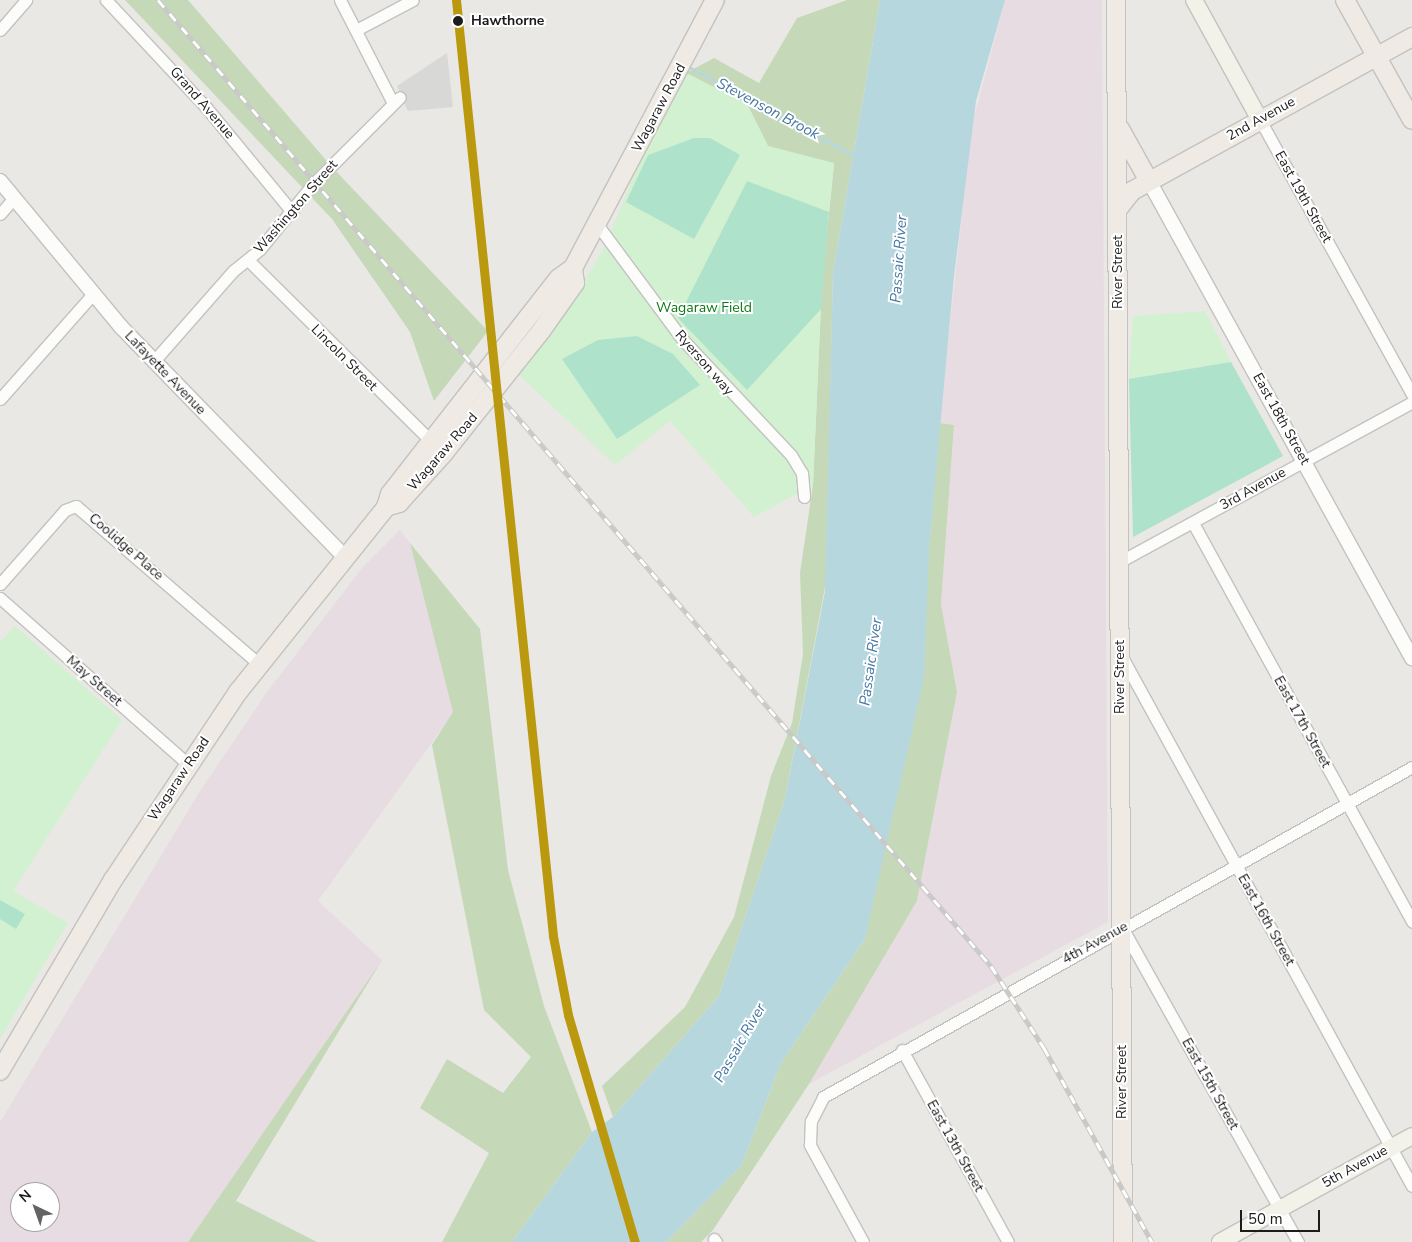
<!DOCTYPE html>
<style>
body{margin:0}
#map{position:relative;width:1412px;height:1242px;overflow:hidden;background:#eae8e4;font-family:"Nunito Sans",sans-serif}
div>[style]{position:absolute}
.industrial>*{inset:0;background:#e8dce3}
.religious>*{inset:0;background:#d8d8d6}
.forest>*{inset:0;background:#c5d9b9}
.park>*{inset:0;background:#d1f1d0}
.pitch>*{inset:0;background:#afe2cb}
.water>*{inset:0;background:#b7d7de}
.stream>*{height:3px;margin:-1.5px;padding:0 1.5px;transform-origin:1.5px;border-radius:1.5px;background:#b7d7de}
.roads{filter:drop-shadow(1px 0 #c3c2c0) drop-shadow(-1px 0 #c3c2c0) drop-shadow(0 1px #c3c2c0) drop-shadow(0 -1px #c3c2c0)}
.minor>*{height:11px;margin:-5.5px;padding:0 5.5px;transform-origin:5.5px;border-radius:5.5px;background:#fcfcfb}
.tertiary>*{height:14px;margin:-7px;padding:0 7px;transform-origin:7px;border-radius:7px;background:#fcfcfb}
.secondary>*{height:16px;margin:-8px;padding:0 8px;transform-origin:8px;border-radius:8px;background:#f2f2e9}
.primary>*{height:18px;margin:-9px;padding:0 9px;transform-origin:9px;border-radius:9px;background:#efeae3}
.rail>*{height:5px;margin-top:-2.5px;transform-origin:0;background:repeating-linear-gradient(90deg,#fff 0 9px,#c9c9c8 0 18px);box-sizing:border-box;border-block:1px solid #c9c9c8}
.rail-1>*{height:9px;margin:-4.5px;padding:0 4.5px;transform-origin:4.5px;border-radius:4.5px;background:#ba990e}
.dots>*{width:14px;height:14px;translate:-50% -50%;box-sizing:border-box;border:2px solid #fff;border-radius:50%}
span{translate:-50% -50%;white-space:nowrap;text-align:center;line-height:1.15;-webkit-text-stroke:4px #fff;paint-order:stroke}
.stop-label{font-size:14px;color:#1c1c1c;font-weight:700}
.left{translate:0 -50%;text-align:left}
.street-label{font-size:14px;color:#1c1c1c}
.park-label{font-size:14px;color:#0c7812}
.water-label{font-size:15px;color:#4677a2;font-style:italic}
.north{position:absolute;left:10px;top:1182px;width:50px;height:50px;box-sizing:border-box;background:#fff;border:1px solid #a4a4a4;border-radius:50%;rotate:318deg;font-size:14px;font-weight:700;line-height:20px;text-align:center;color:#1c1c1c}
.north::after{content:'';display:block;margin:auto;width:18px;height:22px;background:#646362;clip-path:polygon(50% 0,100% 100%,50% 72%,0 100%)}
.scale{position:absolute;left:1240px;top:1210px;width:80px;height:22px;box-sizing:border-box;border:2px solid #1c1c1c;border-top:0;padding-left:6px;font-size:15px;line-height:18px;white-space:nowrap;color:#1c1c1c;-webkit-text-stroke:4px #fff;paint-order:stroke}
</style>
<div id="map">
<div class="industrial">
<i style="clip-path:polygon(1005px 0,1102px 0,1108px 922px,809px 1084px,917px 901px,957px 692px,941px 604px,954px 425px,939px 423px,972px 125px)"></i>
<i style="clip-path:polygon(evenodd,400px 530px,410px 543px,454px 712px,318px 901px,382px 960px,188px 1242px,0 1242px,0 1122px,200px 791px,267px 692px,362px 568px,400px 530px,20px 1192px,50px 1192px,50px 1222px,20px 1222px,20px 1192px)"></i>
</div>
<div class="religious">
<i style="clip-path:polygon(447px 53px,453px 107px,408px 111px,397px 86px)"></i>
</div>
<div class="forest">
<i style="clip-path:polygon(125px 0,188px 0,332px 167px,488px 331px,434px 401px,410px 332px,332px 219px)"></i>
<i style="clip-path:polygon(847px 0,880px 0,833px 273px,826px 582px,785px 799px,719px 996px,613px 1117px,602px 1086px,685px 1007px,734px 917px,771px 776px,792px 723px,803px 654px,800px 573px,813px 485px,822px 282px,834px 164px,768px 146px,747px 104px,686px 73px,714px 58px,759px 83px,797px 18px)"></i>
<i style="clip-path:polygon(939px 423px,954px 425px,941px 604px,957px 692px,917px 901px,809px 1084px,713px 1230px,701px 1242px,666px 1242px,741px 1166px,781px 1063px,865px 939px,929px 549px)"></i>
<i style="clip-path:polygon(410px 543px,480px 629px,508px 870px,544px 1006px,592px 1132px,512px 1242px,442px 1242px,489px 1153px,420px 1108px,447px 1059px,503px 1093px,531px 1057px,484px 1010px,432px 745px,453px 712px)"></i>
<i style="clip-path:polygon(382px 960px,236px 1201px,317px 1242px,188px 1242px)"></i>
</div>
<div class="park">
<i style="clip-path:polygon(686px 73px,747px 104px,768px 146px,834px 163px,822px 282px,813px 485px,754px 517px,670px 421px,615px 465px,517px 373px,566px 310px,603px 250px,638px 166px)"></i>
<i style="clip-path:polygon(1205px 311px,1231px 362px,1129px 379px,1133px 316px)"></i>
<i style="clip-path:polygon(15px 626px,122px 720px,13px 891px,68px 923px,0 1039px,0 642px)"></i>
</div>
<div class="pitch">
<i style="clip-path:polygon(694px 138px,710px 138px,740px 155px,694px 239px,626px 202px,648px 155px)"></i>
<i style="clip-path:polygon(747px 181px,829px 212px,821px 309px,747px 390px,678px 318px)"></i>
<i style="clip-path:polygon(637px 336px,673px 354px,700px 385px,617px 439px,562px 359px,598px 340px)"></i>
<i style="clip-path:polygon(1231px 362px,1283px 456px,1133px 537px,1129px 379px)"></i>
<i style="clip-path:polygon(0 900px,25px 914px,16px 929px,0 919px)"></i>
</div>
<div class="water">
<i style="clip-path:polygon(880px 0,1005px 0,976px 101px,954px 276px,929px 549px,924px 678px,865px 939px,781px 1063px,741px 1166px,666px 1242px,512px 1242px,592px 1132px,613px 1117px,719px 996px,785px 799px,825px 591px,833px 273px)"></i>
</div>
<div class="stream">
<i style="left:687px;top:66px;width:188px;rotate:28.2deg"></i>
</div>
<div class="roads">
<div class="minor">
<i style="left:106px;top:0;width:145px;rotate:47deg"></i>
<i style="left:205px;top:106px;width:137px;rotate:50.6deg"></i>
<i style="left:340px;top:0;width:116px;rotate:62.8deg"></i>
<i style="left:0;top:30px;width:40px;rotate:-49deg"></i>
<i style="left:356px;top:30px;width:64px;rotate:-27.8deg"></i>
<i style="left:1260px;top:120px;width:313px;rotate:61deg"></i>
<i style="left:0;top:214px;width:21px;rotate:-49deg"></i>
<i style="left:599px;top:227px;width:141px;rotate:53.4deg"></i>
<i style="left:683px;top:340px;width:158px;rotate:46.8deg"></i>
<i style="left:791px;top:455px;width:21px;rotate:59deg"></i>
<i style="left:802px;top:473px;width:24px;rotate:85deg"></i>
<i style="left:248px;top:260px;width:263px;rotate:44.7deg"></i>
<i style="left:153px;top:362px;width:121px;rotate:-48.7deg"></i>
<i style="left:233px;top:271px;width:35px;rotate:-39deg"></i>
<i style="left:260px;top:249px;width:82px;rotate:-50.9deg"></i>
<i style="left:312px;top:185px;width:124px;rotate:-45deg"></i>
<i style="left:0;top:399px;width:140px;rotate:-48.5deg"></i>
<i style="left:1193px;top:523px;width:455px;rotate:61.2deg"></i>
<i style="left:1119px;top:562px;width:334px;rotate:-28.6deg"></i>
<i style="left:0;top:584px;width:98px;rotate:-48.7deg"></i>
<i style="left:65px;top:510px;width:12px;rotate:-20deg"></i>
<i style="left:76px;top:506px;width:240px;rotate:40.8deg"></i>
<i style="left:0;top:598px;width:252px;rotate:41.5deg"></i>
<i style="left:1122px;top:657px;width:603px;rotate:61.27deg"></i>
<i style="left:1123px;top:929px;width:359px;rotate:60.8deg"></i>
<i style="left:902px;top:1050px;width:219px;rotate:61.1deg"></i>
<i style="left:714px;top:1239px;width:4px;rotate:56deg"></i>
<i style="left:863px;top:1242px;width:111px;rotate:-118.7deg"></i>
<i style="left:810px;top:1145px;width:24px;rotate:-88deg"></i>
<i style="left:811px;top:1121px;width:27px;rotate:-63deg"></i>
<i style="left:823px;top:1097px;width:675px;rotate:-29.26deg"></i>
</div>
<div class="tertiary">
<i style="left:0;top:181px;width:190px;rotate:50.3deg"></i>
<i style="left:121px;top:327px;width:318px;rotate:45.8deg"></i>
<i style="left:1149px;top:181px;width:545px;rotate:61.13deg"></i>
</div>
<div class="secondary">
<i style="left:1194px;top:0;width:137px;rotate:61.2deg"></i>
<i style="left:1220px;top:1242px;width:219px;rotate:-28.9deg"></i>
</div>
<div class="primary">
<i style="left:1116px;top:0;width:1242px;rotate:89.68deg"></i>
<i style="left:1345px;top:0;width:137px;rotate:60.8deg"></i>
<i style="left:1120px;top:129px;width:60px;rotate:60.9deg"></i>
<i style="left:1118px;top:209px;width:23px;rotate:-52deg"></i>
<i style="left:1132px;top:191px;width:320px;rotate:-28.8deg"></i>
<i style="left:386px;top:507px;width:14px;rotate:-17deg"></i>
<i style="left:399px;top:503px;width:67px;rotate:-48deg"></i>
<i style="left:444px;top:453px;width:156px;rotate:-51.5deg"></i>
<i style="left:541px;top:331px;width:59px;rotate:-54.7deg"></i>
<i style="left:575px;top:283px;width:15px;rotate:-98deg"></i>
<i style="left:0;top:1071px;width:222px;rotate:-59.4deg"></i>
<i style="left:113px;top:880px;width:226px;rotate:-56.4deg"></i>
<i style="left:238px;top:692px;width:237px;rotate:-51.3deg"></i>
<i style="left:386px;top:507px;width:14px;rotate:-73deg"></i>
<i style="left:390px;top:494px;width:274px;rotate:-52deg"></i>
<i style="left:559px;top:278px;width:17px;rotate:-36deg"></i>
<i style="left:573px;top:268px;width:303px;rotate:-62.1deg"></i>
</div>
</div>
<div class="rail">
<i style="left:158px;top:0;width:1276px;rotate:49.23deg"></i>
<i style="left:991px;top:966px;width:98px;rotate:57.1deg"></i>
<i style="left:1044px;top:1048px;width:222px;rotate:60.9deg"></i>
</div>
<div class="rail-1">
<i style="left:456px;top:0;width:941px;rotate:84.08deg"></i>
<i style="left:553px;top:936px;width:80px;rotate:79.2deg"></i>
<i style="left:568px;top:1015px;width:237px;rotate:73.6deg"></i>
</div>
<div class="dots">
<i style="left:458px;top:21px;background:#1c1c1c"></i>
</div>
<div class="stop-label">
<span class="left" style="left:471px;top:21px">Hawthorne</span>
</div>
<div class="street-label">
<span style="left:202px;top:103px;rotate:49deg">Grand Avenue</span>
<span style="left:659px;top:108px;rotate:-62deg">Wagaraw Road</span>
<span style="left:1261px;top:119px;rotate:-29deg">2nd Avenue</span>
<span style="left:1303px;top:197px;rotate:61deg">East 19th Street</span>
<span style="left:296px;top:207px;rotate:-49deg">Washington Street</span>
<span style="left:1118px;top:272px;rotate:-90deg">River Street</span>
<span style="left:344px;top:358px;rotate:45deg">Lincoln Street</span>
<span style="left:704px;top:363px;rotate:49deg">Ryerson way</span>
<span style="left:165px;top:373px;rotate:46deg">Lafayette Avenue</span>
<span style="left:1281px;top:419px;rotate:61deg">East 18th Street</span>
<span style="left:443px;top:452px;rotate:-49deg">Wagaraw Road</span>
<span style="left:1253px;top:489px;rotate:-29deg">3rd Avenue</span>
<span style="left:126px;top:547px;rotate:41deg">Coolidge Place</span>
<span style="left:1120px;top:677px;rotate:-90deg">River Street</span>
<span style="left:94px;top:681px;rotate:41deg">May Street</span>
<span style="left:1302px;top:722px;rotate:61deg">East 17th Street</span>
<span style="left:179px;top:779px;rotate:-56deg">Wagaraw Road</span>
<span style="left:1266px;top:920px;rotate:61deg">East 16th Street</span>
<span style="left:1095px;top:943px;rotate:-29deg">4th Avenue</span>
<span style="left:1122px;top:1082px;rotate:-90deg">River Street</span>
<span style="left:1210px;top:1084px;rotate:61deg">East 15th Street</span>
<span style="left:955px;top:1146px;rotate:61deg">East 13th Street</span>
<span style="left:1355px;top:1167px;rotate:-29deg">5th Avenue</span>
</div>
<div class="park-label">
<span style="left:704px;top:308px">Wagaraw Field</span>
</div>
<div class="water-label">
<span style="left:768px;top:109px;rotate:28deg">Stevenson Brook</span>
<span style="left:899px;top:259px;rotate:-86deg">Passaic River</span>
<span style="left:871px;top:662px;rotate:-82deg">Passaic River</span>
<span style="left:740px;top:1043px;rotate:-60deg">Passaic River</span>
</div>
<div class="north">N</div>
<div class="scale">50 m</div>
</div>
